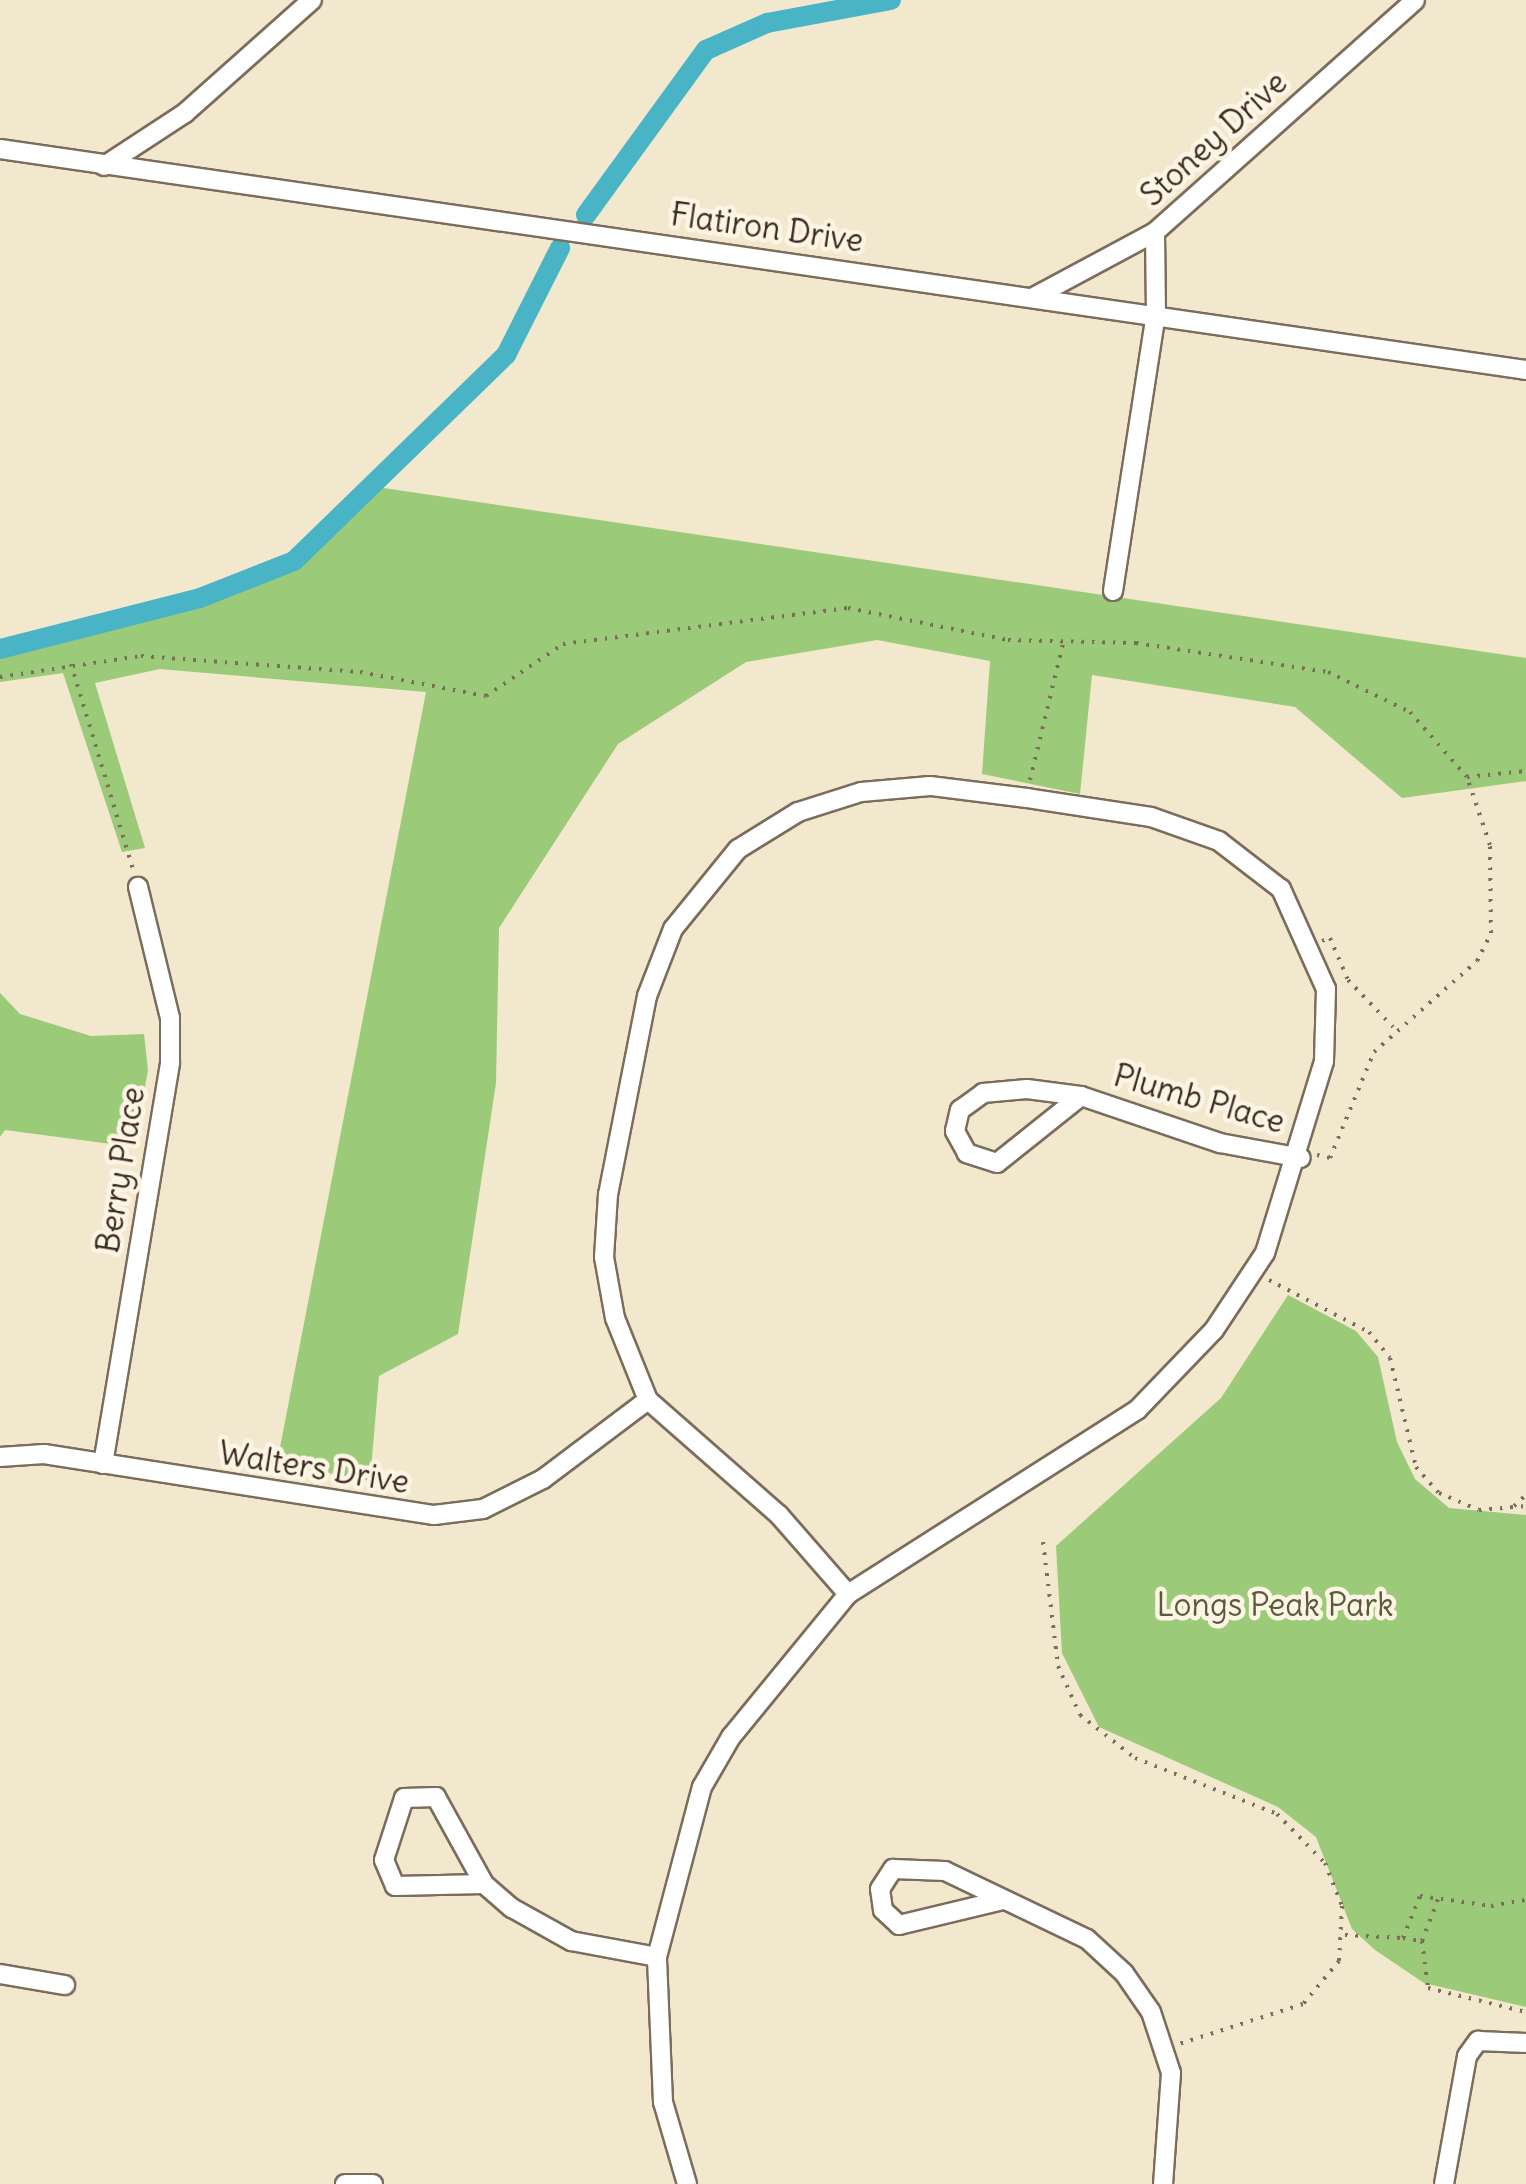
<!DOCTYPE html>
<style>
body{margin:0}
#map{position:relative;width:1526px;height:2184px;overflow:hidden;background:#f2e8cd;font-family:Delius,sans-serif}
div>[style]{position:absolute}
.green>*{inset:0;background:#9bca78}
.canal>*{height:20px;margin:-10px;padding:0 10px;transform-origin:10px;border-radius:10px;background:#49b4c6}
.path>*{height:4px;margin-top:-2px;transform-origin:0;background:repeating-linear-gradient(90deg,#7b6c5b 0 2.5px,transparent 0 10.5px)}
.roads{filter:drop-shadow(2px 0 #7b6c5b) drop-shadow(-2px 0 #7b6c5b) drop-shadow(0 2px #7b6c5b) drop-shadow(0 -2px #7b6c5b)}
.minor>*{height:18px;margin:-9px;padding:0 9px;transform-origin:9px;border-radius:9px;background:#fff}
span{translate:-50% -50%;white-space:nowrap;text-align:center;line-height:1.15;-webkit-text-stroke:9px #fcf5e5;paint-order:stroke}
.street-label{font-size:32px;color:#3b2a1e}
.park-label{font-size:32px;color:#585a39}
</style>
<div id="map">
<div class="green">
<i style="clip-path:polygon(377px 487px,1526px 658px,1526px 781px,1402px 798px,1295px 707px,1092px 675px,1080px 794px,982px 774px,990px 661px,877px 640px,746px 662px,618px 744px,499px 928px,496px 1083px,458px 1334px,379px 1376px,370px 1481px,277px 1463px,426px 692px,160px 669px,95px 683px,145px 848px,122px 852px,63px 673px,0 682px,0 645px,153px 615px,282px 569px)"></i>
<i style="clip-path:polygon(0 993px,20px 1014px,91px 1036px,144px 1034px,148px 1070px,134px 1147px,5px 1130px,0 1137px)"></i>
<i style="clip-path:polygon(1288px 1295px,1356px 1331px,1378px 1357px,1397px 1442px,1415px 1479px,1449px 1508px,1526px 1515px,1526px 2007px,1424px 1983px,1375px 1950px,1352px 1929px,1316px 1837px,1278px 1807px,1099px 1727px,1062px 1653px,1056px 1546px,1221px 1398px)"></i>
</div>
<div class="canal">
<i style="left:586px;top:215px;width:204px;rotate:-54deg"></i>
<i style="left:706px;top:50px;width:67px;rotate:-23.9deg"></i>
<i style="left:767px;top:23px;width:126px;rotate:-10.5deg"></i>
<i style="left:0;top:649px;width:206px;rotate:-14.3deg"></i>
<i style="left:200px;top:598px;width:101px;rotate:-21.5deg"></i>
<i style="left:294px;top:561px;width:296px;rotate:-44.2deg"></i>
<i style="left:506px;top:355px;width:120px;rotate:-63.2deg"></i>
</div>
<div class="path">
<i style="left:71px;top:664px;width:215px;rotate:73.2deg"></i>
<i style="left:0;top:677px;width:143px;rotate:-8.5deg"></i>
<i style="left:141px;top:656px;width:220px;rotate:4.2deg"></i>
<i style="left:360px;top:672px;width:128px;rotate:10.8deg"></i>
<i style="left:486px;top:696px;width:93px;rotate:-34deg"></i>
<i style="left:563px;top:644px;width:287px;rotate:-7.2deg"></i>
<i style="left:848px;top:608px;width:163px;rotate:11.3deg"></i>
<i style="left:1008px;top:640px;width:128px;rotate:1.3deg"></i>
<i style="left:1136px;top:643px;width:194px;rotate:8.6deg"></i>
<i style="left:1328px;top:672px;width:91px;rotate:26deg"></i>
<i style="left:1410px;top:712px;width:86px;rotate:48.8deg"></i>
<i style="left:1467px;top:777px;width:59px;rotate:-5.8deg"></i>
<i style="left:1030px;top:780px;width:140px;rotate:-76.4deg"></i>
<i style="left:1322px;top:941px;width:9px;rotate:-21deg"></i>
<i style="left:1330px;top:938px;width:46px;rotate:66.8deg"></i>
<i style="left:1348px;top:980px;width:65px;rotate:46.2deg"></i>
<i style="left:1317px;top:1155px;width:13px;rotate:13deg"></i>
<i style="left:1330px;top:1158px;width:115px;rotate:-67.5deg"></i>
<i style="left:1374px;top:1052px;width:137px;rotate:-41.5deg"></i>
<i style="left:1477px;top:961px;width:31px;rotate:-63deg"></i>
<i style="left:1491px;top:933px;width:88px;rotate:-90.7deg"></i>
<i style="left:1490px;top:845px;width:72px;rotate:-108.7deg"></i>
<i style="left:1269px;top:1280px;width:113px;rotate:27.5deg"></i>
<i style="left:1369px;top:1332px;width:33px;rotate:51deg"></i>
<i style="left:1390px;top:1358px;width:112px;rotate:76.6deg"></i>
<i style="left:1416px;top:1467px;width:35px;rotate:49deg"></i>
<i style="left:1439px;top:1493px;width:43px;rotate:23deg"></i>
<i style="left:1479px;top:1510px;width:47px;rotate:-4.9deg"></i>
<i style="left:1514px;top:1506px;width:16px;rotate:-43deg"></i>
<i style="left:1043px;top:1542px;width:125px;rotate:83.1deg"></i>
<i style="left:1058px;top:1666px;width:54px;rotate:65.8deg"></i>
<i style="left:1080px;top:1715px;width:70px;rotate:38deg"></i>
<i style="left:1135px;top:1758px;width:153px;rotate:21.5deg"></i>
<i style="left:1277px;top:1814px;width:69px;rotate:45.6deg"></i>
<i style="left:1325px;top:1863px;width:46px;rotate:68.4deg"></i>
<i style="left:1342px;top:1906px;width:55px;rotate:93.1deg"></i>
<i style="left:1339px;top:1961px;width:56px;rotate:129.9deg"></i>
<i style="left:1303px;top:2004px;width:130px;rotate:162.1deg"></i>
<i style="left:1345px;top:1935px;width:58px;rotate:3deg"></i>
<i style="left:1403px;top:1938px;width:45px;rotate:-68deg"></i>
<i style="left:1420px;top:1896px;width:72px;rotate:8deg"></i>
<i style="left:1491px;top:1906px;width:36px;rotate:-10deg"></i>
<i style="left:1403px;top:1938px;width:19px;rotate:9deg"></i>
<i style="left:1422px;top:1941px;width:47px;rotate:82.7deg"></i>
<i style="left:1428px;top:1988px;width:101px;rotate:13.8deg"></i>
<i style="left:1422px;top:1941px;width:45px;rotate:-69.1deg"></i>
</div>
<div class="roads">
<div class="minor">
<i style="left:0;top:149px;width:1542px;rotate:8.24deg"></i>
<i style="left:104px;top:166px;width:97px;rotate:-33.2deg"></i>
<i style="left:185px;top:113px;width:170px;rotate:-41.7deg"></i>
<i style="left:1034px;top:297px;width:137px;rotate:-28.2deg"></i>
<i style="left:1155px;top:232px;width:348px;rotate:-41.7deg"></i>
<i style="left:1113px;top:591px;width:280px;rotate:-81.2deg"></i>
<i style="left:1156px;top:314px;width:82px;rotate:-90.7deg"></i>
<i style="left:1081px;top:1096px;width:107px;rotate:141.4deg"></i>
<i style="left:997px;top:1163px;width:32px;rotate:-162deg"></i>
<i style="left:967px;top:1153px;width:25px;rotate:-119deg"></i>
<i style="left:955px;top:1131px;width:22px;rotate:-77deg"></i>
<i style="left:960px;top:1110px;width:29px;rotate:-36deg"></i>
<i style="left:983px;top:1093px;width:44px;rotate:-5.2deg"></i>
<i style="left:1027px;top:1089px;width:54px;rotate:7.4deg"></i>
<i style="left:1081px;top:1096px;width:147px;rotate:18.7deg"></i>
<i style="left:1220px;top:1143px;width:82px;rotate:10.5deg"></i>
<i style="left:0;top:1457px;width:44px;rotate:-3.9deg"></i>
<i style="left:44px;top:1454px;width:395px;rotate:8.9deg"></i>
<i style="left:434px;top:1515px;width:49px;rotate:-7deg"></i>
<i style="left:483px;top:1509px;width:67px;rotate:-26.6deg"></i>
<i style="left:543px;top:1479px;width:131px;rotate:-37deg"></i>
<i style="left:103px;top:1464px;width:407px;rotate:-80.5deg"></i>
<i style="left:170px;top:1063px;width:45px;rotate:-90deg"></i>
<i style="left:170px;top:1018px;width:135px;rotate:-103.7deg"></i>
<i style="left:484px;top:1884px;width:89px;rotate:178.7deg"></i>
<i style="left:395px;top:1886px;width:28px;rotate:-113deg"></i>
<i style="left:384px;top:1860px;width:65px;rotate:-72.1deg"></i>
<i style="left:404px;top:1798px;width:32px;rotate:-2deg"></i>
<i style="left:436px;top:1797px;width:99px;rotate:61.1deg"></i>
<i style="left:484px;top:1884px;width:37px;rotate:41deg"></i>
<i style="left:512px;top:1908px;width:68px;rotate:29.2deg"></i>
<i style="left:571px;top:1941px;width:87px;rotate:10.5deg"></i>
<i style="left:1003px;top:1900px;width:107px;rotate:166.5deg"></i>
<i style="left:899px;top:1925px;width:22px;rotate:-137deg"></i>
<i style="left:883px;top:1910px;width:21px;rotate:-98deg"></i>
<i style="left:880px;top:1889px;width:24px;rotate:-57deg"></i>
<i style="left:893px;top:1869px;width:52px;rotate:2.2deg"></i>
<i style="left:945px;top:1871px;width:157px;rotate:25.6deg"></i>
<i style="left:1087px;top:1939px;width:50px;rotate:42.6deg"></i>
<i style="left:1124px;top:1973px;width:47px;rotate:55.3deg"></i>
<i style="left:1151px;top:2012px;width:64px;rotate:71.8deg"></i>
<i style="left:1171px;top:2073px;width:111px;rotate:94.1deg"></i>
<i style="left:0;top:1974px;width:66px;rotate:9.6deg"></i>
<i style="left:345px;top:2184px;width:28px"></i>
<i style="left:687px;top:2184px;width:85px;rotate:-106.3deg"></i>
<i style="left:663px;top:2102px;width:145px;rotate:-92.4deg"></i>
<i style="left:657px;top:1957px;width:176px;rotate:-75.2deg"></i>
<i style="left:702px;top:1787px;width:58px;rotate:-59.9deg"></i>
<i style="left:731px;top:1737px;width:185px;rotate:-50.7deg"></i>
<i style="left:848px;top:1594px;width:343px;rotate:-32.5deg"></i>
<i style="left:1137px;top:1410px;width:111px;rotate:-46.1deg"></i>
<i style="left:1214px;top:1330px;width:92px;rotate:-56.5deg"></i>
<i style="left:1265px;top:1253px;width:201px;rotate:-72.9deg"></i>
<i style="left:1324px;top:1061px;width:72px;rotate:-88.4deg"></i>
<i style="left:1326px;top:989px;width:110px;rotate:-114.2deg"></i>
<i style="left:1281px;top:889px;width:78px;rotate:-142.3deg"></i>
<i style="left:1219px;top:841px;width:72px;rotate:-160.6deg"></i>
<i style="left:1151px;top:817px;width:125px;rotate:-171.3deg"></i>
<i style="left:1027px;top:798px;width:98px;rotate:-172.9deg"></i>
<i style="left:930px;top:786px;width:69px;rotate:175deg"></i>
<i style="left:861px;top:792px;width:66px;rotate:162.4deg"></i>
<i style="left:798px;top:812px;width:70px;rotate:148.3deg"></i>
<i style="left:738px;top:849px;width:103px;rotate:129.1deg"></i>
<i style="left:673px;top:929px;width:72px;rotate:111.2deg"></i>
<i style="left:647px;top:996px;width:202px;rotate:101.1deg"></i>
<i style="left:608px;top:1194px;width:63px;rotate:93.6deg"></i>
<i style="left:604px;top:1257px;width:62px;rotate:79.8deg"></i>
<i style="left:615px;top:1318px;width:88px;rotate:68.1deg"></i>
<i style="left:648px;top:1400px;width:174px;rotate:41.3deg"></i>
<i style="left:779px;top:1515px;width:105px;rotate:48.9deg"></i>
<i style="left:1444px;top:2184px;width:130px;rotate:-79.8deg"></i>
<i style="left:1467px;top:2056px;width:19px;rotate:-54deg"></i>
<i style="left:1478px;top:2041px;width:48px;rotate:2.4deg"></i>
</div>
</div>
<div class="street-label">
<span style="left:1214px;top:139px;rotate:-42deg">Stoney Drive</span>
<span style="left:767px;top:228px;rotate:8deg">Flatiron Drive</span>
<span style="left:1199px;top:1099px;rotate:16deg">Plumb Place</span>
<span style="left:121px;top:1170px;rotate:-81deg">Berry Place</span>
<span style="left:314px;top:1468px;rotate:9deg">Walters Drive</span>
</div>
<div class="park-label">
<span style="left:1275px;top:1605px">Longs Peak Park</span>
</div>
</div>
